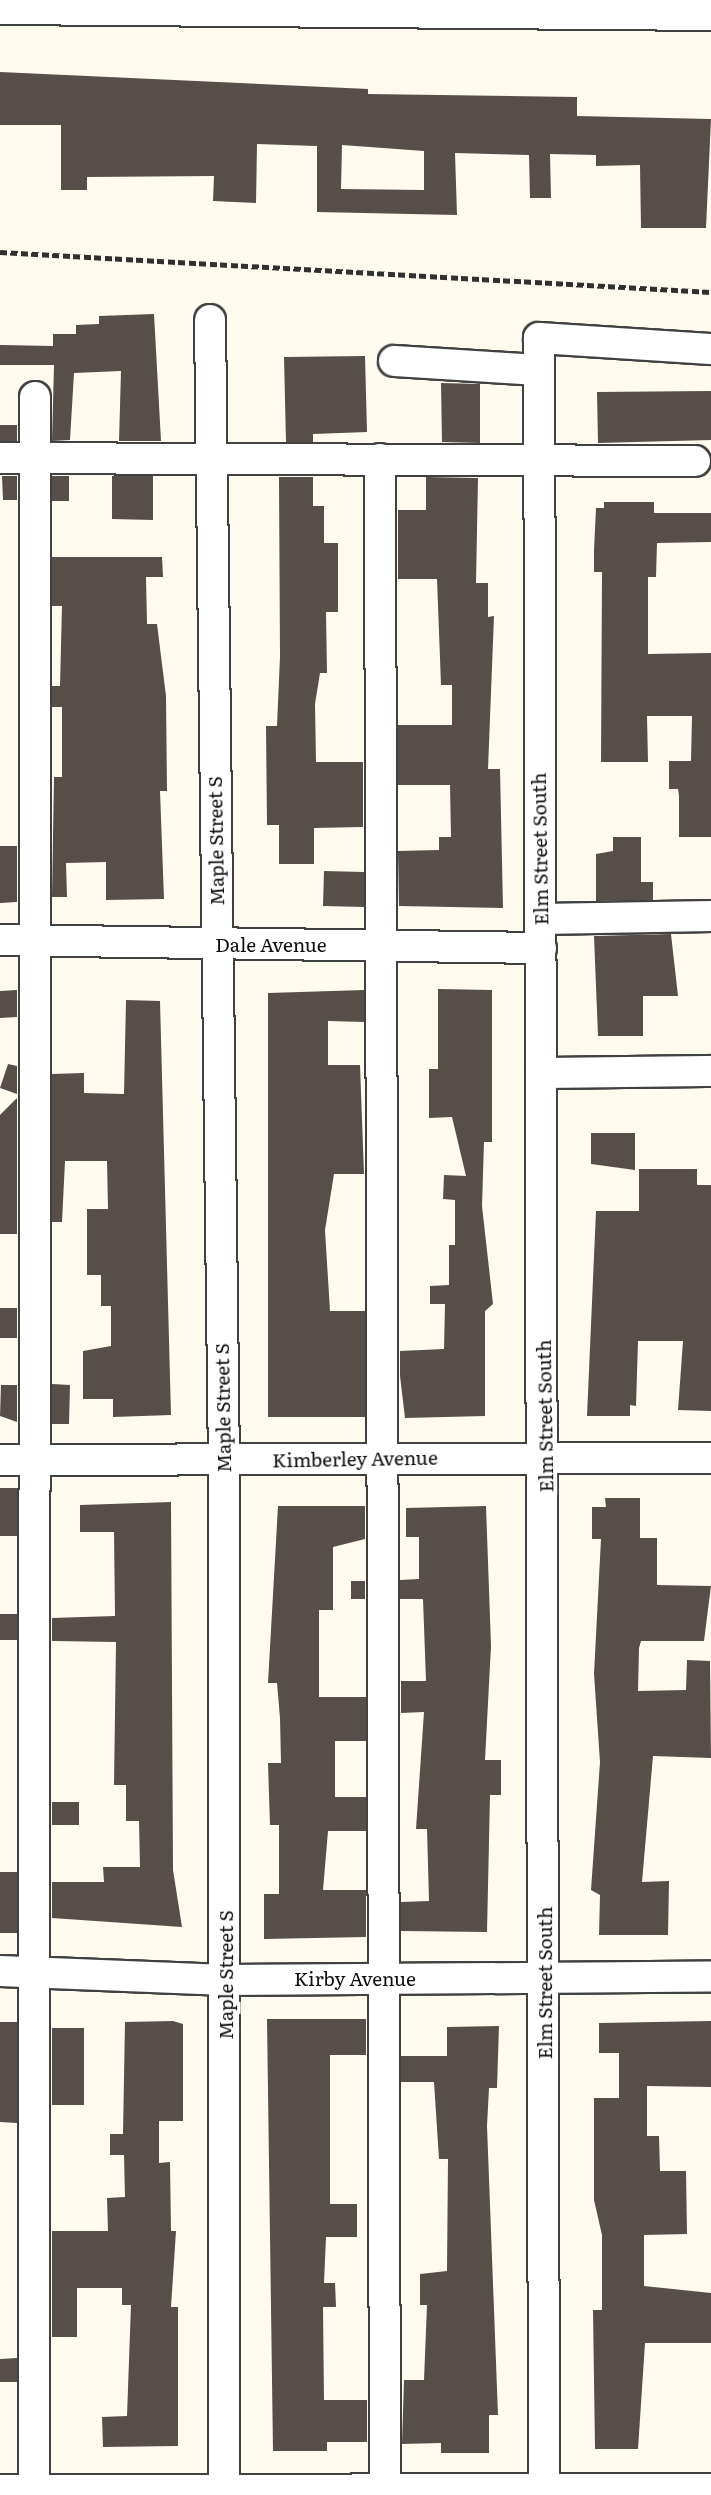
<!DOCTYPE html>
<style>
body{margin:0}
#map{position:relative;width:711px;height:2495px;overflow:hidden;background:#fffaee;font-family:Literata,serif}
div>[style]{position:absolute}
.building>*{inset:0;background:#574d49}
.path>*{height:4.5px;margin-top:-2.25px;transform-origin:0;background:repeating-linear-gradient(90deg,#303030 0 7px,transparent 0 10.5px)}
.roads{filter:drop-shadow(2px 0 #414141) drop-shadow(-2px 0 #414141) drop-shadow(0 2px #414141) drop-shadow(0 -2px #414141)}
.minor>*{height:30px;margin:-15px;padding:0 15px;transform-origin:15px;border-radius:15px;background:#fff}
span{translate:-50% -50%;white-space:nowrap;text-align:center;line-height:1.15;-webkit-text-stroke:7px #fff;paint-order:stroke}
.street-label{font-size:19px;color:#0e0e0e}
</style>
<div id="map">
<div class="building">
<i style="clip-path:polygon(evenodd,0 72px,368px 89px,368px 94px,577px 97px,577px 116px,711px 119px,706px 228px,641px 228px,640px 165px,596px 166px,596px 155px,550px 154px,551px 198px,530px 198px,529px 155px,455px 153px,457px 215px,317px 212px,317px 146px,257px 144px,256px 203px,213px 201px,214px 176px,87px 177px,87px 190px,61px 190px,61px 125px,0 125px,0 72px,342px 145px,424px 151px,424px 190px,341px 189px,342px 145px)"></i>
<i style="clip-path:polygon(154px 314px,161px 441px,119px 441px,121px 371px,74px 373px,70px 440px,52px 441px,54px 365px,0 365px,0 345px,53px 346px,53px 334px,76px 334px,76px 325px,99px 324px,99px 316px)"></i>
<i style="clip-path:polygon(365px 356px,367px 432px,313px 434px,313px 442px,286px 442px,284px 357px)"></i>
<i style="clip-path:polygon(441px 383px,480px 384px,480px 443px,442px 442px)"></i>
<i style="clip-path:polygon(711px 391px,711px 440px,598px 443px,597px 392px)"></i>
<i style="clip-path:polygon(0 425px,17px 425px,17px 441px,0 441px)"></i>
<i style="clip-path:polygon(2px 476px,17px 476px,17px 500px,3px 500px)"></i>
<i style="clip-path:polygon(52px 476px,69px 476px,69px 501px,52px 501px)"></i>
<i style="clip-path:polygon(112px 476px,153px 476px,153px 520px,112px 519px)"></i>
<i style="clip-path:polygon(279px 477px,313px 477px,313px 506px,324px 506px,324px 543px,338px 543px,338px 612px,326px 612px,327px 673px,320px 673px,315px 704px,316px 762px,363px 762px,363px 827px,314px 828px,314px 864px,279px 864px,279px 825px,267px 825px,266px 726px,277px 726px,280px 657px)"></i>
<i style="clip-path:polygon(426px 477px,478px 478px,476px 583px,488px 583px,488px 617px,494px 616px,488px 769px,500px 769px,503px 908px,399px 906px,398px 851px,439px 850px,439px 837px,451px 837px,450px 785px,398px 785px,398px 725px,452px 725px,452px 685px,441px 685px,437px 579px,398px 579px,398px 510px,426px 510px)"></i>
<i style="clip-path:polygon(604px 502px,654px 502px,654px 513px,711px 513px,711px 542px,657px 543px,656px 577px,648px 577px,648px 654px,711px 653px,711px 837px,679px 837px,679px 796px,678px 789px,669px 789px,669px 761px,691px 761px,692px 716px,647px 716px,648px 762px,601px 762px,602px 572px,594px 572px,594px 550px,596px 508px,604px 508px)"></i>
<i style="clip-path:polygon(52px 557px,162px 557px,163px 577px,146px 577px,147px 624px,157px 624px,166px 696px,167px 791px,160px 791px,164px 899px,106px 900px,106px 862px,66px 863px,67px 897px,52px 897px,54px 777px,62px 777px,62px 707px,52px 707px,52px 686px,60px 686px,62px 606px,52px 606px)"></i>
<i style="clip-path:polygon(613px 837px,641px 837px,641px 882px,653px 882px,653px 900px,596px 901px,596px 854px,613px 851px)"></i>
<i style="clip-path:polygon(0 846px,17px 846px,17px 902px,0 903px)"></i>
<i style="clip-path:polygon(324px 871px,364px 872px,364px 907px,323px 906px)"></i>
<i style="clip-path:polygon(671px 934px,678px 996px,643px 996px,643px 1036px,598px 1036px,594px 936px)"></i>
<i style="clip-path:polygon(438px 989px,492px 990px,492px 1142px,484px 1142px,482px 1206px,493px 1304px,485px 1311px,485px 1416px,405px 1418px,400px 1376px,400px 1351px,444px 1349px,445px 1304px,430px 1304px,430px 1286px,449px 1285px,449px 1245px,455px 1245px,455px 1200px,443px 1199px,444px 1175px,466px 1176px,452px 1117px,429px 1118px,429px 1069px,438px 1069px)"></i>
<i style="clip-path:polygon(17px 990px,17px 1017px,0 1018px,0 991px)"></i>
<i style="clip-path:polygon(364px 990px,364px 1022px,328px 1021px,328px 1065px,360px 1065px,364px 1174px,334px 1174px,325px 1230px,330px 1311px,365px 1311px,365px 1417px,268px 1417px,268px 993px)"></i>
<i style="clip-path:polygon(126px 1000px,160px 1001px,171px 1415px,113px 1417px,113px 1399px,83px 1399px,83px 1351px,111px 1346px,111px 1306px,101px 1306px,101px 1275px,87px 1275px,87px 1209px,108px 1209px,107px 1161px,65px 1161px,62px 1222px,52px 1222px,52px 1074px,84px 1073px,84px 1093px,124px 1094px)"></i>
<i style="clip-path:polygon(8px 1064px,17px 1066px,17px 1094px,0 1088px)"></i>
<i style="clip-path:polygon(17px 1098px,17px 1234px,0 1234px,0 1115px)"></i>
<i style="clip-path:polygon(591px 1133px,635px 1133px,635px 1170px,591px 1164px)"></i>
<i style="clip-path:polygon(639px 1169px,697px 1169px,697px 1185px,711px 1185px,711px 1411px,678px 1410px,683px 1341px,638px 1341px,636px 1406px,630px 1405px,630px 1416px,587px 1416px,596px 1211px,639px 1211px)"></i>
<i style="clip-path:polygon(0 1308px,17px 1308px,17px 1338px,0 1338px)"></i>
<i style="clip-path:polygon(52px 1384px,70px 1385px,69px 1424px,52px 1424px)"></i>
<i style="clip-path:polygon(1px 1385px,17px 1385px,17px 1422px,0 1416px)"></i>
<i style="clip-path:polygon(0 1488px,17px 1488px,17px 1536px,0 1536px)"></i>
<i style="clip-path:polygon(605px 1498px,640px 1498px,640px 1538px,657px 1538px,657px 1585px,711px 1586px,704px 1641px,641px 1641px,639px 1648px,638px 1691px,686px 1690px,687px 1660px,710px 1661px,711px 1758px,653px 1756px,642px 1882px,669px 1881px,668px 1935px,599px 1935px,600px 1895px,591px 1890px,600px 1762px,594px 1674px,601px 1539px,592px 1539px,592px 1507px,606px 1507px)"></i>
<i style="clip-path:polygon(171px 1502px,173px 1870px,182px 1927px,52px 1918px,52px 1882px,104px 1882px,103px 1867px,140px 1867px,139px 1821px,126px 1821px,126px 1785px,114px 1785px,116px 1642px,52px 1641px,52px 1618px,115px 1616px,114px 1532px,80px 1532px,80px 1505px)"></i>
<i style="clip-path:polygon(278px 1506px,365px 1506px,365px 1539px,333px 1547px,333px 1610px,319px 1610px,319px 1697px,366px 1697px,366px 1741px,335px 1741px,335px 1797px,366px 1797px,366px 1831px,328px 1831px,323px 1890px,366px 1890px,366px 1937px,264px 1939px,264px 1894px,279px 1894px,279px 1825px,270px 1825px,268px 1763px,281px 1763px,280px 1718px,277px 1683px,268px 1683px)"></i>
<i style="clip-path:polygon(486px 1506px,491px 1646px,485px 1760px,501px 1760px,501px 1795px,490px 1795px,487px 1932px,401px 1931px,401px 1902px,429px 1901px,427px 1829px,416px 1829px,424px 1712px,401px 1713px,401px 1681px,426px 1681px,423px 1599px,400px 1599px,400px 1580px,419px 1579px,419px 1537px,406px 1537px,406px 1508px)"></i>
<i style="clip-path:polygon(351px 1581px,365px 1581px,365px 1599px,351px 1599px)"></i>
<i style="clip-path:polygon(0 1614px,17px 1614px,17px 1640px,0 1640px)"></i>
<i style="clip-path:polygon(52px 1802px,79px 1802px,79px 1825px,52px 1825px)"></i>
<i style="clip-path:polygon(0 1872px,17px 1872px,17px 1933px,0 1933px)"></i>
<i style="clip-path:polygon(267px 2019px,366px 2019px,366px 2055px,330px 2055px,330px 2204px,357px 2204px,357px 2237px,326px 2237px,324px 2283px,335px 2283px,336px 2307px,323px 2307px,324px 2400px,367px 2400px,367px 2442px,327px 2442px,327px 2451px,273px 2451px)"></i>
<i style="clip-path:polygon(173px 2021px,183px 2024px,183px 2121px,159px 2121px,159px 2163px,170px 2162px,171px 2231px,176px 2231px,171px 2307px,178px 2307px,178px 2446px,103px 2447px,102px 2417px,127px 2416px,131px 2305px,122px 2305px,122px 2288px,77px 2288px,77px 2337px,52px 2337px,52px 2231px,108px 2231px,107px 2198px,125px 2197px,124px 2155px,110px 2155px,110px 2134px,123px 2134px,125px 2022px)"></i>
<i style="clip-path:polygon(711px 2021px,711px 2087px,647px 2086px,647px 2136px,659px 2136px,660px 2171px,686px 2171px,687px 2234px,644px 2235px,644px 2286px,711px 2293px,711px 2343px,645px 2343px,638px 2449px,595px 2449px,593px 2310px,602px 2310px,602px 2235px,594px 2200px,594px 2098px,619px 2098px,619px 2053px,599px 2053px,599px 2023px)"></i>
<i style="clip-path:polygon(0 2022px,17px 2022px,17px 2123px,0 2122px)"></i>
<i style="clip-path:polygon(499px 2026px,497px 2088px,489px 2088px,487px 2126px,498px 2415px,489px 2415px,489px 2453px,441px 2453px,441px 2443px,402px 2444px,404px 2380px,424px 2380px,427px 2305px,420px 2305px,420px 2274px,447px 2271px,448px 2159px,439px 2159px,434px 2082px,401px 2082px,401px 2056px,447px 2056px,447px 2027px)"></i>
<i style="clip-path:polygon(52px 2028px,84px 2028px,84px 2105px,52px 2105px)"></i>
<i style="clip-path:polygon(17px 2358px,17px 2382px,0 2382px,0 2359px)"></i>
</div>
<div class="path">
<i style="left:0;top:252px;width:712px;rotate:3.22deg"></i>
</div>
<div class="roads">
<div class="minor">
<i style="left:0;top:9px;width:711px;rotate:0.48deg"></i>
<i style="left:210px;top:320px;width:1141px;rotate:89.3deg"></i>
<i style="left:224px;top:1461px;width:1034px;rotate:90deg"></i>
<i style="left:394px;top:361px;width:145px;rotate:3.6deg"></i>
<i style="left:0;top:458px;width:695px;rotate:0.25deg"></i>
<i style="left:380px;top:459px;width:2036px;rotate:89.86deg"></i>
<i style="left:542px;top:919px;width:169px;rotate:-1deg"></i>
<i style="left:0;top:940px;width:541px;rotate:0.85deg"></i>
<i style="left:541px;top:1073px;width:170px;rotate:-0.7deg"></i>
<i style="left:0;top:1460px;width:711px;rotate:-0.16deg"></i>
<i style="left:0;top:1971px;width:226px;rotate:2.3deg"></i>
<i style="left:226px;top:1980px;width:485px;rotate:-0.4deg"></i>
<i style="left:0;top:2490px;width:711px;rotate:-0.08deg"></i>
<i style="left:34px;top:2495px;width:2098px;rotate:-89.97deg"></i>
<i style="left:544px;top:2495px;width:2157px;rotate:-90.13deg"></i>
<i style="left:539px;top:338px;width:172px;rotate:3.7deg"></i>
</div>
</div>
<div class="street-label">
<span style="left:216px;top:841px;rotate:-91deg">Maple Street S</span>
<span style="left:540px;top:849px;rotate:-91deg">Elm Street South</span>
<span style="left:271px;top:945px">Dale Avenue</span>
<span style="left:223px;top:1408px;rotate:-91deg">Maple Street S</span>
<span style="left:545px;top:1416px;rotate:-91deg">Elm Street South</span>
<span style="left:355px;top:1459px;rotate:-1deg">Kimberley Avenue</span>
<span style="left:226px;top:1975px;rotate:-90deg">Maple Street S</span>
<span style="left:355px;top:1979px">Kirby Avenue</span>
<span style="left:545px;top:1983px;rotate:-90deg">Elm Street South</span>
</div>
</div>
